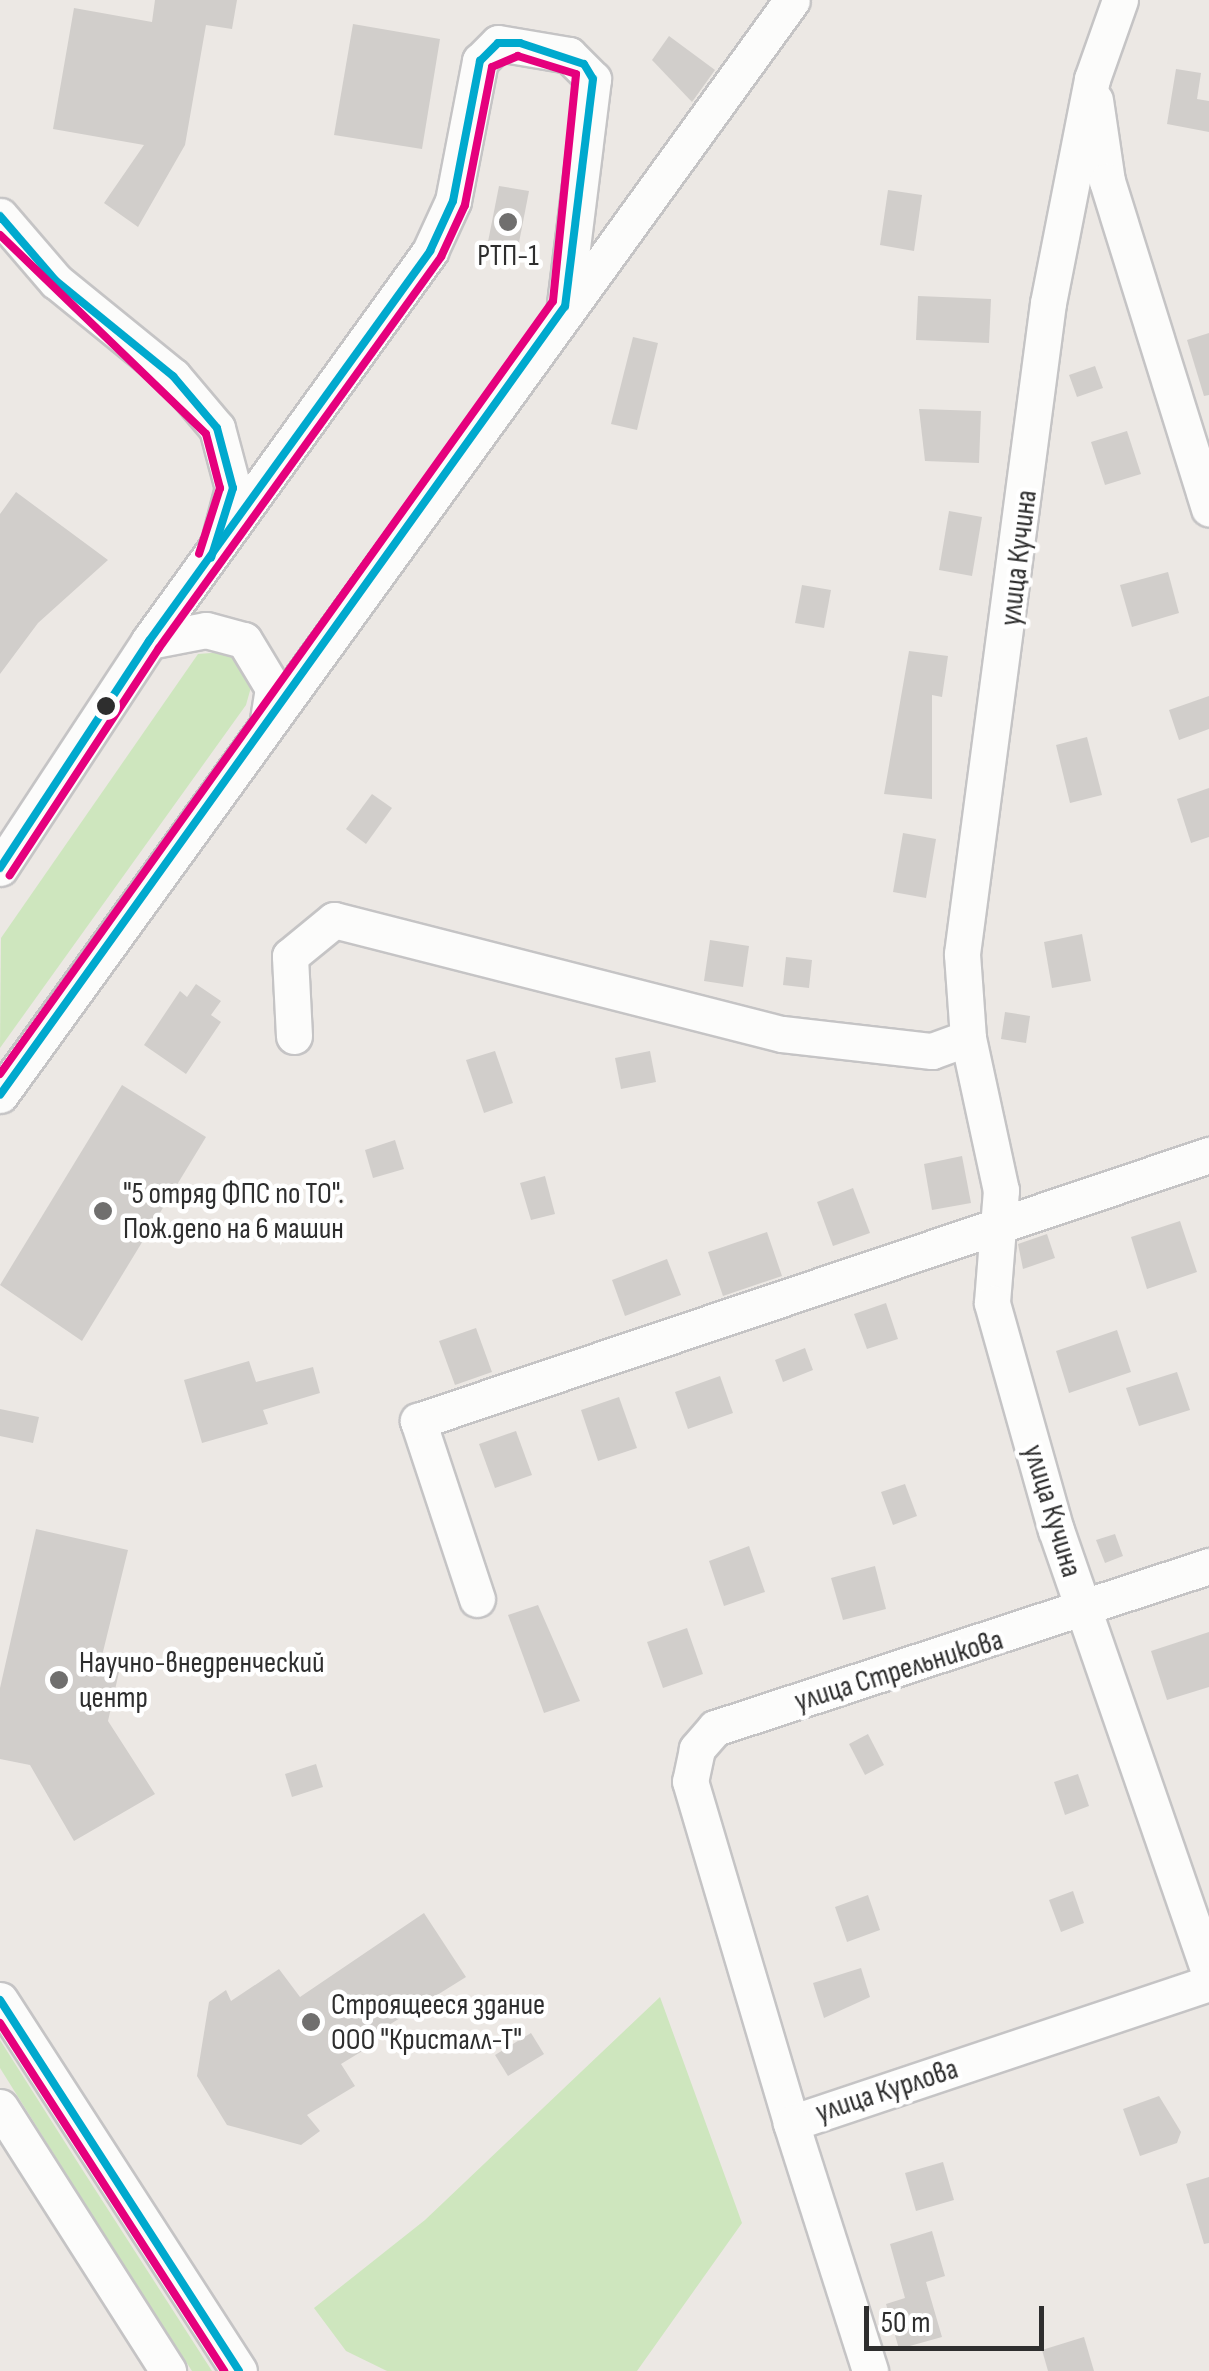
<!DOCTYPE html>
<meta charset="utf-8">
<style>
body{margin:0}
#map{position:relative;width:1209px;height:2371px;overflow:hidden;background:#ece8e4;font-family:"Sofia Sans Condensed",sans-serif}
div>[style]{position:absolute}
.green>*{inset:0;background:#cee6be}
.building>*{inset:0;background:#d1cecb}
.roads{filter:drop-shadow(2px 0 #c5c4c5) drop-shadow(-2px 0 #c5c4c5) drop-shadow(0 2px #c5c4c5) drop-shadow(0 -2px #c5c4c5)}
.minor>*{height:35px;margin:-17.5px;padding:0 17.5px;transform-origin:17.5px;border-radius:17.5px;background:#fcfcfb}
.bus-1>*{height:8px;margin:-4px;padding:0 4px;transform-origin:4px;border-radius:4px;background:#00a9ce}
.bus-2>*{height:8px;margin:-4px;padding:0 4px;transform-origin:4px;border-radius:4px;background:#e5007d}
.dots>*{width:28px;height:28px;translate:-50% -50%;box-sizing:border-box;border:5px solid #fff;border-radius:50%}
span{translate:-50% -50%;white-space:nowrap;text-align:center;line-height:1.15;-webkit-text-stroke:9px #fff;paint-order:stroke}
.poi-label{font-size:30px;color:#2e2e2e}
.left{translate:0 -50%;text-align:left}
.street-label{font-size:30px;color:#2e2e2e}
.scale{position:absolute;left:864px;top:2306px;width:180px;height:45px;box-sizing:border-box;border:5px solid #2e2e2e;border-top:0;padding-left:12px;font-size:30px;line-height:35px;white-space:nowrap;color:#2e2e2e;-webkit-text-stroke:8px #fff;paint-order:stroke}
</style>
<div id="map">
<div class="green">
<i style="clip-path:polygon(224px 652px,240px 657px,253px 680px,246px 705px,0 1048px,1px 938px,198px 654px)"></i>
<i style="clip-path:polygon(660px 1997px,742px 2223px,637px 2371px,387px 2371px,346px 2351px,314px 2308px,425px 2220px)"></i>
<i style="clip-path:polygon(0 2040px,80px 2166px,212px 2371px,192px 2371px,135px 2284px,0 2068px)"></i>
</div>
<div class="building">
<i style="clip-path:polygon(155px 0,237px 0,232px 29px,206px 25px,185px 145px,138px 227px,104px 203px,144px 145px,53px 129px,74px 8px,152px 22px)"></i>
<i style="clip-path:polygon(353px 24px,440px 39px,422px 149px,334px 135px)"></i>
<i style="clip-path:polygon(669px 36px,715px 70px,692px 102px,652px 60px)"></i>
<i style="clip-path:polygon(1176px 69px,1201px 73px,1197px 99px,1209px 101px,1209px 132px,1167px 124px)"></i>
<i style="clip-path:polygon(499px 186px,529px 191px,516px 258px,486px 252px)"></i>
<i style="clip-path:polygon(888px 190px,922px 195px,914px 251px,880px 245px)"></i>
<i style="clip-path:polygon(918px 296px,991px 299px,989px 343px,916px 340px)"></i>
<i style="clip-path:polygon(1209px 333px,1209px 395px,1204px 396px,1187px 340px)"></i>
<i style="clip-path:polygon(633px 337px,658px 343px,637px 430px,611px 424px)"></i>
<i style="clip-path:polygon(1095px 366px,1103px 388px,1077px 397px,1069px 375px)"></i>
<i style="clip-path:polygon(919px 409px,981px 411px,979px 463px,925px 461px)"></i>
<i style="clip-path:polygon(1127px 431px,1141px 474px,1105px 485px,1091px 442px)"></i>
<i style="clip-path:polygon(16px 492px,108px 560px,38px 623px,0 674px,0 514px)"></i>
<i style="clip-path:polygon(949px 511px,982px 517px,972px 576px,939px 570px)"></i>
<i style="clip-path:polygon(1168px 572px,1179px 613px,1132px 627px,1120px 585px)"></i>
<i style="clip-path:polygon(802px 585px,831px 590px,824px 628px,795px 623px)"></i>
<i style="clip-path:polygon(909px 651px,948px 656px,942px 697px,932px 695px,932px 799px,884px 794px)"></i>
<i style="clip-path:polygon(1209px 696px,1209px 729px,1179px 740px,1169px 710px)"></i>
<i style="clip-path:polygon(1087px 737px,1102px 795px,1070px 803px,1056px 745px)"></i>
<i style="clip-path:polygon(1209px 788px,1209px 837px,1191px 843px,1177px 799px)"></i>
<i style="clip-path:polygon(372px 794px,392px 808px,366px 844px,346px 829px)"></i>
<i style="clip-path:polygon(903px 833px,936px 839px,926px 898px,893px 892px)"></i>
<i style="clip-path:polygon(1082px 934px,1091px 981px,1052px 988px,1044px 942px)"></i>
<i style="clip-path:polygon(710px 940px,749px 946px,743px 987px,704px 981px)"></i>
<i style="clip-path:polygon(786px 957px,812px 960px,809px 988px,783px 985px)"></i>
<i style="clip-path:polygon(196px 984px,221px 1001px,211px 1015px,221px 1022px,186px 1074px,144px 1045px,180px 991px,187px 997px)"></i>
<i style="clip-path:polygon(1005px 1012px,1030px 1016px,1026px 1043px,1001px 1039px)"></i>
<i style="clip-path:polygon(495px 1051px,513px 1103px,484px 1113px,466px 1060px)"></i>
<i style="clip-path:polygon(650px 1051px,656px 1082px,621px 1089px,615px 1058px)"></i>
<i style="clip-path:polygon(122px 1085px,206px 1137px,82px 1341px,0 1285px)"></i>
<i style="clip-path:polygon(395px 1140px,404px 1169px,373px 1178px,365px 1150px)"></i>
<i style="clip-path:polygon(962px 1156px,971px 1203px,932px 1210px,924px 1164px)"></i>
<i style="clip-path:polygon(545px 1176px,555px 1214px,531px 1220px,520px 1183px)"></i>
<i style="clip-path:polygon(853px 1188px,870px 1233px,833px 1246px,817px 1202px)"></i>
<i style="clip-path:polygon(1180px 1221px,1197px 1272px,1147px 1289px,1131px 1237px)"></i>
<i style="clip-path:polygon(767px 1232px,782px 1276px,723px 1296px,708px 1252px)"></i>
<i style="clip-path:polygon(1047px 1234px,1055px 1258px,1023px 1269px,1018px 1244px)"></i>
<i style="clip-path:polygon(667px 1259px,681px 1295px,625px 1316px,612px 1280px)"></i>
<i style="clip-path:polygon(886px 1303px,898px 1339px,867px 1349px,854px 1314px)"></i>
<i style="clip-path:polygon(476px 1328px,492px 1372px,455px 1385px,439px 1341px)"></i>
<i style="clip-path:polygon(1117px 1330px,1131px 1372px,1069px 1393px,1056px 1351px)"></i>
<i style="clip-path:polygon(805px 1348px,813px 1370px,783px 1382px,775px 1360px)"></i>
<i style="clip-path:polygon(249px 1361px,256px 1382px,313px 1367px,320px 1393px,263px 1410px,268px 1424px,202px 1443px,184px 1380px)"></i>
<i style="clip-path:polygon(1177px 1372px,1190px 1410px,1139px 1426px,1126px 1388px)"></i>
<i style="clip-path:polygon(720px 1376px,733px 1413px,688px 1429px,675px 1392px)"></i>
<i style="clip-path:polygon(619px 1397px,637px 1448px,598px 1461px,581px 1410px)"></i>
<i style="clip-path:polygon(0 1409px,39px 1417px,33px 1443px,0 1436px)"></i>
<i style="clip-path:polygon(516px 1431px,532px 1475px,495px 1488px,479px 1444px)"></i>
<i style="clip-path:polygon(905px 1484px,917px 1516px,893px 1525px,881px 1492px)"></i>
<i style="clip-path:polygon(36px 1529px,128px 1550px,99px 1668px,119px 1672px,108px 1721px,155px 1794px,74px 1841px,30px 1765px,0 1759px,0 1688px)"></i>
<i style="clip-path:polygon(1115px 1534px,1123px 1556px,1105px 1563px,1096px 1540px)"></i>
<i style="clip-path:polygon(749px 1546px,765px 1592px,724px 1606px,709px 1561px)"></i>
<i style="clip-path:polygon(875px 1566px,886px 1609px,843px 1620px,831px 1578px)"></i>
<i style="clip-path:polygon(538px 1605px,580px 1701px,544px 1713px,508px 1615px)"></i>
<i style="clip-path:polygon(687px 1628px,703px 1674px,663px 1688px,647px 1642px)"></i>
<i style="clip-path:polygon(1209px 1632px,1209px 1687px,1167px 1700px,1151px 1651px)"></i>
<i style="clip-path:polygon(868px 1734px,884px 1765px,865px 1775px,849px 1744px)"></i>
<i style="clip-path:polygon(316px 1764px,323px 1787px,292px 1797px,285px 1774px)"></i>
<i style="clip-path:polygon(1078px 1774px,1089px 1806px,1065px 1815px,1054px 1782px)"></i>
<i style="clip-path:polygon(1073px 1891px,1084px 1923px,1061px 1932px,1049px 1900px)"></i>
<i style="clip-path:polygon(868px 1895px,880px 1930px,847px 1942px,835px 1907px)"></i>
<i style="clip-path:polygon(424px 1913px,466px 1977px,360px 2043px,364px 2050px,341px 2064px,355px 2086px,307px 2115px,320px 2131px,301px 2145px,227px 2125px,197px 2076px,209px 2002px,226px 1990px,231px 2001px,279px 1969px,300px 1997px)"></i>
<i style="clip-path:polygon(861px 1968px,870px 1997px,824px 2018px,813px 1983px)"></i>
<i style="clip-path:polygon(531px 2033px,544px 2054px,508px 2076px,495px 2055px)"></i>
<i style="clip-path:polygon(1159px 2096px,1181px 2132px,1177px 2143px,1140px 2156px,1123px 2109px)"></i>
<i style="clip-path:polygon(943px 2162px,954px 2200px,916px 2211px,905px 2173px)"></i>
<i style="clip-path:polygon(1209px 2177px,1209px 2243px,1204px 2244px,1186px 2184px)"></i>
<i style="clip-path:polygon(932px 2231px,945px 2276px,926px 2282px,942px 2337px,899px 2349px,886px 2304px,905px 2298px,890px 2244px)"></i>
<i style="clip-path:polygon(1084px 2337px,1094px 2371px,1048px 2371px,1042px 2350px)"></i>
</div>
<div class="roads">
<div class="minor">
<i style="left:1120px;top:0;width:84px;rotate:109.5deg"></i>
<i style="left:1092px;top:79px;width:228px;rotate:101.1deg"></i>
<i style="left:1048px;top:303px;width:657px;rotate:97.53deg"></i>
<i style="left:962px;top:954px;width:84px;rotate:85.9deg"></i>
<i style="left:968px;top:1038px;width:156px;rotate:77.8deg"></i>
<i style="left:1001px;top:1190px;width:113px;rotate:94.6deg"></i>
<i style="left:992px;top:1303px;width:236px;rotate:74.3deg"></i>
<i style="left:1056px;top:1530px;width:467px;rotate:70.9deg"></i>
<i style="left:1095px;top:100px;width:82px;rotate:81.6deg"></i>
<i style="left:1107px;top:181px;width:343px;rotate:72.7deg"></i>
<i style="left:0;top:216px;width:86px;rotate:49.3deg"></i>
<i style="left:56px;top:281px;width:151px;rotate:39.1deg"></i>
<i style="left:173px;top:376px;width:68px;rotate:49.8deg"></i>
<i style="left:217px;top:428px;width:62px;rotate:75.1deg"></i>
<i style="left:233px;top:488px;width:48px;rotate:104.6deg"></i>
<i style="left:149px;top:641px;width:58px;rotate:-10.9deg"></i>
<i style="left:206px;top:630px;width:39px;rotate:15deg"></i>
<i style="left:244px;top:640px;width:56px;rotate:58.9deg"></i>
<i style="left:273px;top:688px;width:32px;rotate:99deg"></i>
<i style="left:0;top:868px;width:272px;rotate:-56.7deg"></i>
<i style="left:149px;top:641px;width:481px;rotate:-54.2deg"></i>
<i style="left:430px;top:251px;width:55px;rotate:-65.3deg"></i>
<i style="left:453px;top:201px;width:143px;rotate:-79.1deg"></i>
<i style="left:480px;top:61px;width:25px;rotate:-45deg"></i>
<i style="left:498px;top:43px;width:72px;rotate:9.6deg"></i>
<i style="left:569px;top:55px;width:34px;rotate:45deg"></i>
<i style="left:593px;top:79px;width:226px;rotate:97.1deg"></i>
<i style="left:294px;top:1036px;width:80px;rotate:-92.9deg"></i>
<i style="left:290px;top:956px;width:57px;rotate:-39.3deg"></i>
<i style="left:334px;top:920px;width:462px;rotate:14.3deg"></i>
<i style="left:782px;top:1034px;width:151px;rotate:6.5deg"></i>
<i style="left:932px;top:1051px;width:38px;rotate:-20deg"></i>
<i style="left:0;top:1095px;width:1351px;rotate:-54.12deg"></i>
<i style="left:1209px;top:1566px;width:520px;rotate:161.84deg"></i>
<i style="left:715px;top:1728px;width:28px;rotate:131deg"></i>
<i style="left:697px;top:1749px;width:33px;rotate:102deg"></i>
<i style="left:690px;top:1781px;width:357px;rotate:73.5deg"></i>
<i style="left:791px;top:2123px;width:441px;rotate:-18.5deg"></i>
<i style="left:477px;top:1599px;width:188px;rotate:-108.3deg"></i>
<i style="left:418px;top:1421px;width:835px;rotate:-18.59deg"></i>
<i style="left:0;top:2000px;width:441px;rotate:57.2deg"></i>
<i style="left:0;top:2107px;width:313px;rotate:57.5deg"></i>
<i style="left:791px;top:2123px;width:260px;rotate:72.3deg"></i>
</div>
</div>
<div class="bus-1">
<i style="left:0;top:216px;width:86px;rotate:49.3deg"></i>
<i style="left:56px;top:281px;width:151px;rotate:39.1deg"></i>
<i style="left:173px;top:376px;width:68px;rotate:49.8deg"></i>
<i style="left:217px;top:428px;width:62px;rotate:75.1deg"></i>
<i style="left:233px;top:488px;width:73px;rotate:107.4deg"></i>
<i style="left:0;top:868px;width:272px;rotate:-56.7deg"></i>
<i style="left:149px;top:641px;width:481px;rotate:-54.2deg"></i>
<i style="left:430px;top:251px;width:55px;rotate:-65.3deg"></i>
<i style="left:453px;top:201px;width:143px;rotate:-79.1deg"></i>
<i style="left:480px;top:61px;width:25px;rotate:-45deg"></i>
<i style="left:498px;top:43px;width:22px"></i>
<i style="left:520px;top:43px;width:67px;rotate:18.2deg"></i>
<i style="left:584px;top:64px;width:17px;rotate:59deg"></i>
<i style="left:593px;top:79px;width:229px;rotate:97deg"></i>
<i style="left:565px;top:306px;width:970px;rotate:125.61deg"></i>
<i style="left:0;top:2000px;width:441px;rotate:57.2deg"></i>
</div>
<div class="bus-2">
<i style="left:0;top:235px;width:286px;rotate:44deg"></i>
<i style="left:206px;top:434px;width:56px;rotate:75.5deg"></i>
<i style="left:220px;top:488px;width:69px;rotate:107.7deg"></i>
<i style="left:0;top:1074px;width:950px;rotate:-54.42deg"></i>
<i style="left:553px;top:301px;width:228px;rotate:-84.2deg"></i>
<i style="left:576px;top:74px;width:61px;rotate:-162.8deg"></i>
<i style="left:518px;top:56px;width:28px;rotate:157deg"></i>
<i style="left:492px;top:67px;width:141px;rotate:101.1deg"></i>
<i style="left:465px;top:205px;width:57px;rotate:114.8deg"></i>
<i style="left:441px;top:257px;width:482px;rotate:125.8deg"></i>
<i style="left:159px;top:648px;width:272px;rotate:123.3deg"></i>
<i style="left:0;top:2023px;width:414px;rotate:57.2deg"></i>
</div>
<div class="dots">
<i style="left:508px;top:222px;background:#706f6e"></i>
<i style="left:106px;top:706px;background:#2e2e2e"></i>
<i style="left:103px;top:1211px;background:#706f6e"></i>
<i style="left:59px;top:1680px;background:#706f6e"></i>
<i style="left:311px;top:2022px;background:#706f6e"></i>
</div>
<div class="poi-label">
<span style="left:508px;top:256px">РТП-1</span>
<span class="left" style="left:123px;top:1211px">"5 отряд ФПС по ТО".<br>Пож.депо на 6 машин</span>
<span class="left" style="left:79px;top:1680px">Научно-внедренческий<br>центр</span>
<span class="left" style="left:331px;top:2022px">Строящееся здание<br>ООО "Кристалл-Т"</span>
</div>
<div class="street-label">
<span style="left:1019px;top:558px;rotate:-83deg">улица Кучина</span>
<span style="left:1052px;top:1511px;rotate:73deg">улица Кучина</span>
<span style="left:899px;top:1671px;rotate:-17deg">улица Стрельникова</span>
<span style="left:887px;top:2091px;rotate:-18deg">улица Курлова</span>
</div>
<div class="scale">50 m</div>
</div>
